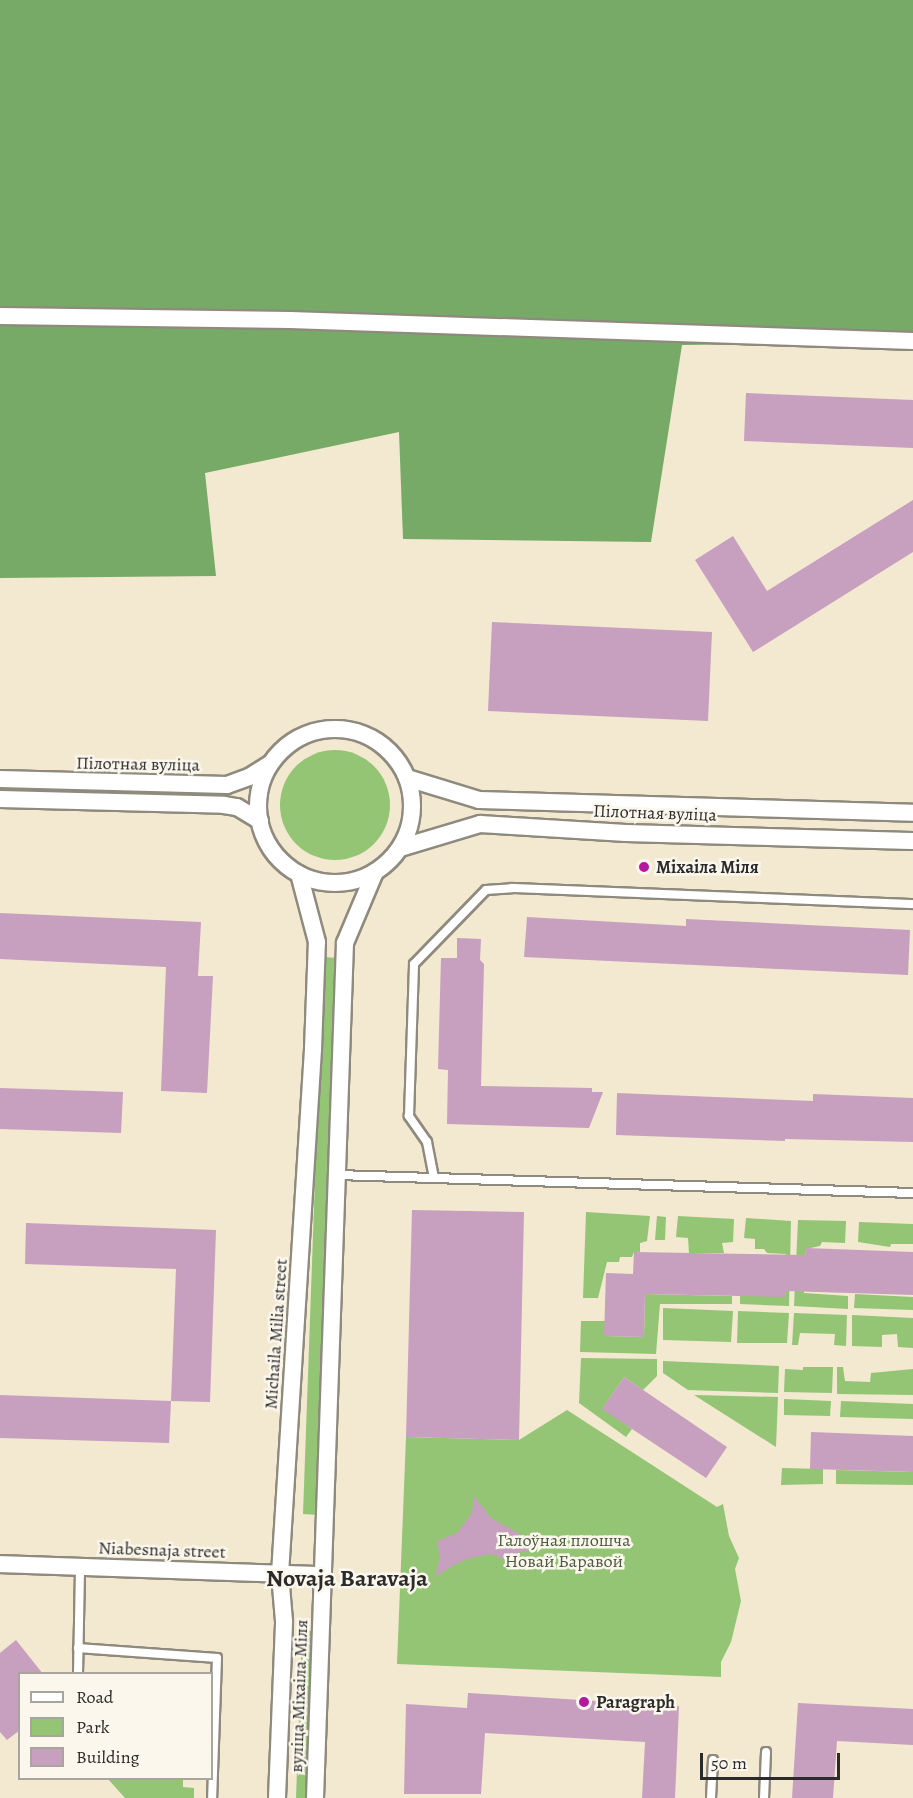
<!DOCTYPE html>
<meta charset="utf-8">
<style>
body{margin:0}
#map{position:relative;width:913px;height:1798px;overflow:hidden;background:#f3e8d0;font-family:Alegreya,serif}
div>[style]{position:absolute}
.green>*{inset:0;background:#93c575}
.round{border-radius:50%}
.forest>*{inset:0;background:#76aa66}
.building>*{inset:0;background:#c79fbf}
.roads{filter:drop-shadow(2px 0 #8f8a7e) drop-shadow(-2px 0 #8f8a7e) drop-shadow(0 2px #8f8a7e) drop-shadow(0 -2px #8f8a7e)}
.lane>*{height:8px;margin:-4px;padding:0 4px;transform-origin:4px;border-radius:4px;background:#fff}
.street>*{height:16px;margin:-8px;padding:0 8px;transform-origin:8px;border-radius:8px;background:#fff}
.street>.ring{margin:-8px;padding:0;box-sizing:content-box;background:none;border:16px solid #fff;border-radius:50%}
.dots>*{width:16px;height:16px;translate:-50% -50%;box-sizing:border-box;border:3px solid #fbf7ec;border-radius:50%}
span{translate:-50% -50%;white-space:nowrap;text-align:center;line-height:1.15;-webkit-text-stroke:5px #fbf7ec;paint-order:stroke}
.street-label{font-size:18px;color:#2b2b2b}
.poi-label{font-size:18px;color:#2b2b2b;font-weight:700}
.left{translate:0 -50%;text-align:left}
.park-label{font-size:18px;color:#4a5941}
.district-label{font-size:24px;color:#2b2b2b;font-weight:700}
.legend{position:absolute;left:18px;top:1672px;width:195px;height:108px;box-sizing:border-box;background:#fbf7ec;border:2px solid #a8a59f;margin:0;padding:8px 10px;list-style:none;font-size:18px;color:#2b2b2b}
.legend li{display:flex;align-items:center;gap:12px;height:30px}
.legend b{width:30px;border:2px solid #a8a59f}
.scale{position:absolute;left:700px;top:1753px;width:140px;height:27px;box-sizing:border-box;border:3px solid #2b2b2b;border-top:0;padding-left:8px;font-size:18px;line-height:21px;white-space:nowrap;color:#2b2b2b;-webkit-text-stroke:4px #fbf7ec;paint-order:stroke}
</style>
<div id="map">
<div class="green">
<i class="round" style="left:280px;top:750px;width:110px;height:110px"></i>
<i style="clip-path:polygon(323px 957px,339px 958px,319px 1515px,303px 1514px)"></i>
<i style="clip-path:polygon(586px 1212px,650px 1216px,647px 1241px,640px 1243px,640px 1252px,634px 1252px,632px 1257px,620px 1257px,619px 1262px,607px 1262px,598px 1298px,583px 1298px)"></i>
<i style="clip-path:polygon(657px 1216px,666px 1217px,665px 1240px,655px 1240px)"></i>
<i style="clip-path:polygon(678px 1216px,734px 1219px,733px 1242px,722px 1243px,724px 1253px,689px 1253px,688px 1238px,676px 1237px)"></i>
<i style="clip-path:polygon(746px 1218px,791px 1221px,789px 1306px,740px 1304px,740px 1296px,786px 1296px,786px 1254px,767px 1253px,764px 1249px,755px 1249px,755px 1239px,744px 1238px)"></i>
<i style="clip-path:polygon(798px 1220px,846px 1221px,845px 1243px,822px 1242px,820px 1246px,806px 1249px,804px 1293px,848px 1296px,848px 1309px,794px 1306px)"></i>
<i style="clip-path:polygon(859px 1222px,913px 1224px,913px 1244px,891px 1244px,890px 1247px,858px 1242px)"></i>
<i style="clip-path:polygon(645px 1294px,732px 1296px,732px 1304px,660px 1304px,656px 1354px,580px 1352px,581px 1321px,605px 1321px,605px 1336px,644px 1337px)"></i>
<i style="clip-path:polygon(855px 1294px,913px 1297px,913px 1310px,854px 1308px)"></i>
<i style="clip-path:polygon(663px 1308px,733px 1311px,731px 1342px,663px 1340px)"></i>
<i style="clip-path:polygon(738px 1311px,789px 1313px,787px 1343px,737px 1343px)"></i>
<i style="clip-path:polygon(794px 1313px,847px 1315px,846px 1346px,834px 1345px,835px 1334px,800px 1333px,798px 1345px,792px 1345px)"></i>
<i style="clip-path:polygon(852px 1315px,913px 1318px,913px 1348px,898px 1347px,897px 1334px,882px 1335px,882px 1347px,852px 1346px)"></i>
<i style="clip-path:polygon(581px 1358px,657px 1359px,657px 1376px,643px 1390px,624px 1377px,603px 1408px,632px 1429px,626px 1437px,579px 1403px)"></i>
<i style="clip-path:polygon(663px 1361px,779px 1366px,778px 1393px,688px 1390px,663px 1373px)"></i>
<i style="clip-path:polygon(803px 1367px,833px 1367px,832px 1393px,784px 1392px,785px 1369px,803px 1370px)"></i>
<i style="clip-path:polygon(837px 1367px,843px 1367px,845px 1381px,870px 1382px,871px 1373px,913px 1369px,913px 1395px,837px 1394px)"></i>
<i style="clip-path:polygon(695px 1395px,778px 1397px,776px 1447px,694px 1395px)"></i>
<i style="clip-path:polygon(784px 1399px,831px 1401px,830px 1416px,784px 1415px)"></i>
<i style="clip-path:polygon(841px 1401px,913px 1404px,913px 1419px,840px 1417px)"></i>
<i style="clip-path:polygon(567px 1410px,717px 1507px,723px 1504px,729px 1536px,739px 1558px,735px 1569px,741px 1601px,731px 1642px,721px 1662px,721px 1677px,397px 1664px,406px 1437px,519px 1440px)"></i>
<i style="clip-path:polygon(782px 1468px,823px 1469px,823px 1484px,781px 1485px)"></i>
<i style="clip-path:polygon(836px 1470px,913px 1472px,913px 1485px,836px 1484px)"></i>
<i style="clip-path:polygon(302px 1631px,311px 1631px,306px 1798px,296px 1798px)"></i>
<i style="clip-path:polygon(108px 1779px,183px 1779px,183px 1787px,194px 1788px,194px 1798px,125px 1798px)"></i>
</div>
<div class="forest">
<i style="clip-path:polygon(0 0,913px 0,913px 342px,682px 345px,651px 542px,403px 539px,399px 432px,205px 473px,216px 576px,0 578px)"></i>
</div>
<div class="building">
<i style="clip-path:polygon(746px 393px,913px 400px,913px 448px,744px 441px)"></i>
<i style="clip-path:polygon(913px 500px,913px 552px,753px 652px,695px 560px,733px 536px,767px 591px)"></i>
<i style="clip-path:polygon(492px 622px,712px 632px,708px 721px,488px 711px)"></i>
<i style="clip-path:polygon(0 913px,201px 922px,198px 976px,213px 976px,207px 1093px,161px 1091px,166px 967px,0 959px)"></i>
<i style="clip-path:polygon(527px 917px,686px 926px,686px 919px,910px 930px,908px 975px,524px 957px)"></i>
<i style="clip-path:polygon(457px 938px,481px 939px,480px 960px,484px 964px,481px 1086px,592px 1088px,592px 1092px,603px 1092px,589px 1128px,447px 1124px,448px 1070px,438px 1069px,441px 958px,457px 958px)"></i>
<i style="clip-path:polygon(0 1088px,123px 1092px,121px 1133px,0 1129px)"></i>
<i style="clip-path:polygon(617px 1093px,813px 1101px,813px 1094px,913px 1098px,913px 1142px,785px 1139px,785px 1141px,616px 1135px)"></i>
<i style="clip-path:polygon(412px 1210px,524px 1212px,519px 1440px,406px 1437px)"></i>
<i style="clip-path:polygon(26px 1223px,216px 1230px,210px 1402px,171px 1401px,176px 1269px,25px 1264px)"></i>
<i style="clip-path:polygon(806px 1248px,913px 1252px,913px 1295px,786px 1291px,786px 1297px,645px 1294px,644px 1337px,604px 1336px,606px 1273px,633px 1274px,634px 1252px,806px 1255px)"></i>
<i style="clip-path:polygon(624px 1377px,727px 1447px,706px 1478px,602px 1409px)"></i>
<i style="clip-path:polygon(0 1395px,171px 1401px,169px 1443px,0 1438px)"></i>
<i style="clip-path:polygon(811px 1432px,913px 1436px,913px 1472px,810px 1469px)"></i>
<i style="clip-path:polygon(474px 1496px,491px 1518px,543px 1547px,520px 1552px,507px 1561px,492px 1554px,470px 1558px,454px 1565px,435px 1577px,440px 1557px,437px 1541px,457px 1533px,472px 1513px)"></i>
<i style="clip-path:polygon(16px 1640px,43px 1674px,20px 1674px,20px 1730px,7px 1740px,0 1732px,0 1653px)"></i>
<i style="clip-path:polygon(468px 1693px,679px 1706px,675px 1798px,642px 1798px,645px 1742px,485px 1733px,481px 1794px,404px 1794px,406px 1704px,467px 1708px)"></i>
<i style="clip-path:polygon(798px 1703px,913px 1709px,913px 1745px,837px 1741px,833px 1798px,792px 1798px)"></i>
</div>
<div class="roads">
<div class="lane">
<i style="left:337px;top:1175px;width:576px;rotate:1.79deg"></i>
<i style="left:434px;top:1178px;width:37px;rotate:-101deg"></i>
<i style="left:427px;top:1142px;width:32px;rotate:-125deg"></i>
<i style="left:409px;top:1116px;width:152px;rotate:-88.1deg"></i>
<i style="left:414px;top:964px;width:103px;rotate:-45.8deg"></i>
<i style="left:486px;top:890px;width:26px;rotate:-4deg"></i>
<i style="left:512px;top:888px;width:401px;rotate:2.3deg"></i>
<i style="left:78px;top:1648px;width:139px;rotate:4.1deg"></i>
<i style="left:217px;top:1658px;width:140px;rotate:92deg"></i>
<i style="left:78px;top:1674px;width:107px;rotate:-88.9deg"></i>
<i style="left:711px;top:1798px;width:38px;rotate:-87deg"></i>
<i style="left:764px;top:1798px;width:46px;rotate:-87.5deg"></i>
</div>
<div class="street">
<i style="left:0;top:316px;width:290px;rotate:0.8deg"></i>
<i style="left:290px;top:320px;width:623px;rotate:1.93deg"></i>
<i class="ring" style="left:258px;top:729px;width:138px;height:138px"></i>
<i style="left:407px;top:778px;width:75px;rotate:17deg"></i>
<i style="left:479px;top:800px;width:434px;rotate:1.7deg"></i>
<i style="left:0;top:779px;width:227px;rotate:1.5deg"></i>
<i style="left:227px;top:785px;width:23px;rotate:-20deg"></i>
<i style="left:249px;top:777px;width:25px;rotate:-32deg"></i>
<i style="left:0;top:799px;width:224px;rotate:1.5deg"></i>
<i style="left:224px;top:805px;width:13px;rotate:9deg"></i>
<i style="left:237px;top:807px;width:27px;rotate:31deg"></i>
<i style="left:400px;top:848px;width:84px;rotate:-16.7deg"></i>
<i style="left:480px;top:824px;width:146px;rotate:3.5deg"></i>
<i style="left:626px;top:833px;width:287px;rotate:1.6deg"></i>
<i style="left:0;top:1564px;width:323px;rotate:2deg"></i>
<i style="left:277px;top:1798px;width:177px;rotate:-87.7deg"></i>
<i style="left:284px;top:1621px;width:47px;rotate:-94.9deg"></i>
<i style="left:280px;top:1574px;width:526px;rotate:-86.4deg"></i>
<i style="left:313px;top:1049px;width:107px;rotate:-87.9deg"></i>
<i style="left:317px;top:942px;width:70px;rotate:-104.8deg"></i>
<i style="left:315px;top:1798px;width:856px;rotate:-87.99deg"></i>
<i style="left:345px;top:943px;width:77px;rotate:-67.1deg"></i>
</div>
</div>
<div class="dots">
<i style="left:644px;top:867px;background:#b5179e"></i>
<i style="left:584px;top:1702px;background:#b5179e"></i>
</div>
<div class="street-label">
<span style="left:138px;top:764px;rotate:1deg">Пілотная вуліца</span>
<span style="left:655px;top:813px;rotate:2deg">Пілотная вуліца</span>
<span style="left:276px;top:1334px;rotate:-86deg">Michaila Milia street</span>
<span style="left:162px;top:1550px;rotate:2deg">Niabesnaja street</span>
<span style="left:299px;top:1696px;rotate:-88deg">вуліца Міхаіла Міля</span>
</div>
<div class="poi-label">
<span class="left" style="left:656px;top:867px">Міхаіла Міля</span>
<span class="left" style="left:596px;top:1702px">Paragraph</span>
</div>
<div class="park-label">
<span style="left:564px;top:1551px">Галоўная плошча<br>Новай Баравой</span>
</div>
<div class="district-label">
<span style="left:347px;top:1579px">Novaja Baravaja</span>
</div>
<ul class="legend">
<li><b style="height:8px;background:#fff"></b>Road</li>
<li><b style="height:16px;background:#93c575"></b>Park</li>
<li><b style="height:16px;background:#c79fbf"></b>Building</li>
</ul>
<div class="scale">50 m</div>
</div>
